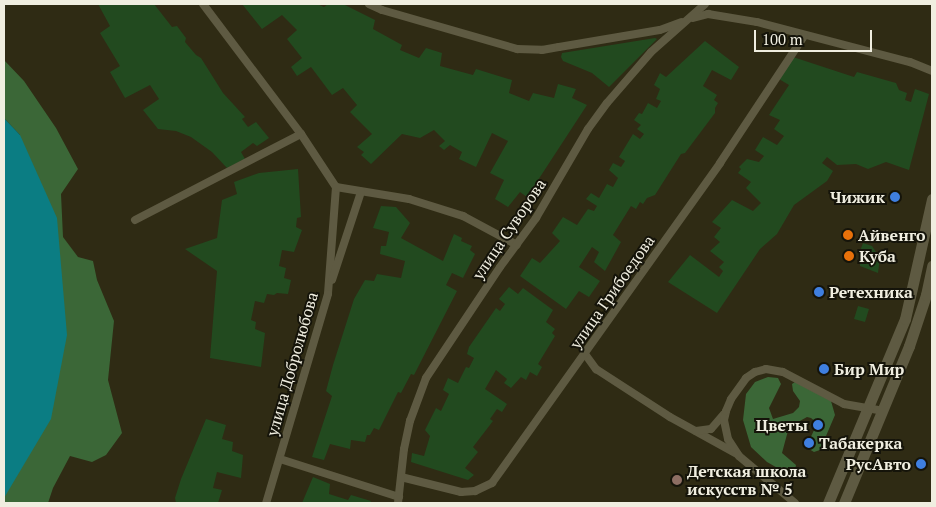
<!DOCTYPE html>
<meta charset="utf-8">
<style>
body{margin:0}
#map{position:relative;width:936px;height:507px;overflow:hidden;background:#2f2b14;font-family:"PT Serif",serif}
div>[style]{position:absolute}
.green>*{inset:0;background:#224a1f}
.forest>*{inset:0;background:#3b6737}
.water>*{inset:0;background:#0b7d83}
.street>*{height:8px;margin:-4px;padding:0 4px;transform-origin:4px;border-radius:4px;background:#5e5a42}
.secondary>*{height:11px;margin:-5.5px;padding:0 5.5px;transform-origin:5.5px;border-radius:5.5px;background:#5e5a42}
.dots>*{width:14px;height:14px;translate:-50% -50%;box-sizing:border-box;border:2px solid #15140a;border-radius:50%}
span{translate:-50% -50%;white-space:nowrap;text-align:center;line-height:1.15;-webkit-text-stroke:4px #15140a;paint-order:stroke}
.poi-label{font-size:16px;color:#f0eee0;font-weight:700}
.right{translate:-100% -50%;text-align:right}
.left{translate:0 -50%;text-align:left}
.street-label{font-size:16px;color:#f0eee0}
.frame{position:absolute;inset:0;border:5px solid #f0eee0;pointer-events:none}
.scale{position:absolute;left:754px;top:30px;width:118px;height:22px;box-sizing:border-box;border:2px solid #f0eee0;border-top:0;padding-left:6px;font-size:15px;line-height:18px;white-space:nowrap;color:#f0eee0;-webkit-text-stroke:4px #15140a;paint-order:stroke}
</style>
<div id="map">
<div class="green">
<i style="clip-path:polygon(98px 4px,154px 4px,172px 27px,177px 26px,186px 38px,185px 42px,196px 55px,201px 58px,223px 93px,245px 117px,242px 119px,248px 127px,256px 122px,269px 138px,257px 146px,253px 143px,241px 152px,245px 159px,227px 168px,212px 152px,191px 137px,176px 131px,158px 129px,143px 110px,159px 99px,150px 85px,125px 98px,110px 72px,120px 66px,100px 33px,110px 26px)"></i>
<i style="clip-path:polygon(242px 4px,317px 4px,324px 7px,328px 4px,343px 4px,375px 20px,373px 29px,402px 45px,400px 50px,419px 58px,426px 48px,442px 53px,440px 66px,473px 75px,476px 69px,512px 80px,509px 93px,529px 101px,533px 93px,554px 98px,558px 84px,576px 89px,572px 98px,587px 105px,527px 197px,520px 192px,508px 207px,495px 199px,504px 180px,490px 173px,508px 141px,492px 133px,476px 167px,459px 159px,462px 152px,450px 145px,444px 150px,439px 146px,445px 141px,434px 130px,420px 138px,402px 134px,371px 164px,361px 155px,364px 152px,357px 147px,372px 134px,350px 112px,357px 105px,343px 88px,332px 95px,311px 67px,297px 76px,291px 67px,302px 58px,287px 39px,297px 30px,282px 15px,262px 29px)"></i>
<i style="clip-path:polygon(655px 38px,657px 39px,609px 87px,592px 73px,563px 61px,561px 57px,562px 53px)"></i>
<i style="clip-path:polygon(705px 41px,739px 67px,731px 80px,712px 70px,703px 86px,717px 95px,714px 100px,718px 103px,715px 108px,715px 113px,685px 153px,681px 154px,655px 195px,647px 198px,643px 204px,640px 202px,636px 209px,631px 206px,613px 235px,621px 242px,605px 271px,594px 262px,599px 252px,592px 247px,579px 267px,600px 281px,589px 297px,579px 291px,566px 309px,520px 276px,532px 258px,540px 263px,560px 241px,552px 233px,563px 217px,577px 225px,588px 209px,594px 211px,597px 206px,586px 199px,591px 193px,599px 198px,607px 184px,613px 187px,618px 178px,609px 170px,613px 163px,621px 167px,625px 161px,619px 157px,633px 134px,640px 139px,644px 134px,637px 129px,641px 125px,634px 120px,639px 113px,642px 114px,648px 103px,657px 108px,661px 101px,656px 99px,660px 89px,654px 85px,660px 73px,666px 77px)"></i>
<i style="clip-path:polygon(793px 57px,854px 77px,857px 72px,896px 83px,899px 90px,907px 93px,905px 100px,911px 102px,915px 89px,929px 94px,909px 170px,886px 162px,868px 169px,856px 164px,837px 165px,827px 157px,822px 163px,833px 171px,827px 181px,794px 205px,777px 234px,760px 249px,717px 313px,668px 282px,690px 255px,719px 277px,723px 271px,719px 267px,724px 262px,710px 251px,720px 242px,714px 237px,721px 228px,712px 222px,732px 200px,753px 211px,761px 203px,746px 188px,751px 182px,738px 173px,741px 169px,739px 167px,747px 159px,759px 162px,764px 156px,755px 150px,763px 137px,777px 145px,784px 136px,774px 129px,780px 120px,769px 115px,789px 85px,779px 79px)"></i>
<i style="clip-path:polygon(298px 169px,301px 217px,297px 218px,296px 227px,302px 230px,294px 252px,282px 250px,279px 266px,286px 268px,284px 278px,291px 280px,288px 294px,277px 293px,274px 295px,267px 294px,264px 303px,255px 301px,251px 320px,256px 322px,255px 329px,265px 333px,261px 367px,210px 358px,217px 271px,185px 249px,217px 238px,222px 200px,237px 194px,234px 182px,259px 173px)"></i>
<i style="clip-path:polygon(381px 206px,396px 207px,410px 223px,401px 238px,443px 261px,454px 234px,462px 238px,461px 241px,472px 246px,470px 250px,475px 254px,463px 278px,452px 273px,446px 285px,457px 291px,414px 375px,411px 374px,401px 393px,398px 392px,379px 430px,374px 428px,370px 435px,367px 435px,365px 442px,351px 440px,350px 449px,330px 444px,324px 460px,312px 457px,332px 396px,326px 391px,333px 365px,354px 299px,365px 280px,374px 281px,377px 274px,401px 278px,405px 261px,380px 254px,381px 246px,386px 246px,389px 232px,373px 228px)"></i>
<i style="clip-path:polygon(863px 243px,872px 246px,880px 258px,878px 273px,860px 266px,860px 251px)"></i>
<i style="clip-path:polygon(509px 287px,518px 294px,523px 288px,553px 310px,546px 322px,555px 329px,552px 333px,555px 336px,538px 364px,542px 367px,537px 376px,530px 372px,526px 380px,521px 377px,511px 388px,504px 383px,507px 379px,496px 370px,485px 389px,507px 404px,502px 412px,497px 409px,490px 419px,493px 421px,473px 447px,478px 452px,465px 468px,474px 475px,468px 480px,411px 462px,412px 453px,424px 456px,430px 436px,425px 430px,436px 408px,441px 411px,449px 394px,443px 390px,448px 378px,458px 383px,466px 367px,469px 368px,474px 358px,467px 354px,469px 347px,496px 308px,500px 311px,505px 304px,499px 299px)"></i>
<i style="clip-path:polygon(858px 306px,869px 309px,865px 322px,854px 319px)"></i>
<i style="clip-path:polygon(206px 419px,226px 425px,222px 439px,233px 442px,232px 451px,243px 455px,241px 478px,217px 472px,213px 488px,222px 490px,218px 503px,176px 503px,175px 498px,181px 479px)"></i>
<i style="clip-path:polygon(313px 477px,330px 484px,329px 494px,348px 500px,351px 495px,371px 501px,370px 503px,302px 503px)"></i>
</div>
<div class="forest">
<i style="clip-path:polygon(4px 60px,24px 81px,56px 128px,78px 169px,61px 194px,63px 237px,78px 257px,93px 261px,97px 280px,114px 321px,108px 380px,122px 433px,106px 455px,92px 462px,70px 456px,53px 488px,48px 503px,4px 503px,20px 135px,4px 118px)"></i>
<i style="clip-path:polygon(768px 377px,778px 378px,781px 384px,769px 408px,773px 419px,793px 413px,799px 407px,800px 401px,793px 391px,792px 384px,795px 382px,831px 401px,835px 415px,820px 450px,814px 452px,809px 449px,808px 443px,815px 428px,816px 422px,811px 418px,807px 417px,789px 427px,782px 453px,796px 465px,795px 470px,791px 472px,781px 470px,767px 462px,751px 447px,743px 420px,746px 394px,755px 382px)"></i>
</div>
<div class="water">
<i style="clip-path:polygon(4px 118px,20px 135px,57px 218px,67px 335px,51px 419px,4px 498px)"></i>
</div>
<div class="street">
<i style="left:203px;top:4px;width:163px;rotate:53deg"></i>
<i style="left:301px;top:134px;width:64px;rotate:56.6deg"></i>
<i style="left:336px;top:187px;width:107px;rotate:94.3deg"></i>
<i style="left:328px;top:294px;width:218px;rotate:106.5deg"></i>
<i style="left:369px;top:4px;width:14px;rotate:25deg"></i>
<i style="left:382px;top:10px;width:141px;rotate:16.1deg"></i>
<i style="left:517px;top:49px;width:25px;rotate:2deg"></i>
<i style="left:542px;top:50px;width:17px;rotate:-10deg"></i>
<i style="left:559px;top:47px;width:102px;rotate:-9.6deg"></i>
<i style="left:660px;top:30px;width:23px;rotate:-20deg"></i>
<i style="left:693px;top:18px;width:16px;rotate:-15deg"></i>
<i style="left:708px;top:14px;width:50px;rotate:9.3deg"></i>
<i style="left:757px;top:22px;width:158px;rotate:14.7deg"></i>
<i style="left:910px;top:62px;width:24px;rotate:22deg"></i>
<i style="left:336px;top:187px;width:74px;rotate:9.3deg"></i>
<i style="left:409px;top:199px;width:57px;rotate:17.5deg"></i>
<i style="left:463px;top:216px;width:61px;rotate:28.2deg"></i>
<i style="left:135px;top:220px;width:187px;rotate:-27.4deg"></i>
<i style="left:332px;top:280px;width:93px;rotate:-71.8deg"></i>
<i style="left:585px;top:354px;width:19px;rotate:54deg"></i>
<i style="left:596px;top:369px;width:88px;rotate:33deg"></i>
<i style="left:670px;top:417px;width:77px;rotate:28.9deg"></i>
<i style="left:696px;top:431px;width:15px;rotate:-8deg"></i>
<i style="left:711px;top:429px;width:20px;rotate:-49deg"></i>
<i style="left:280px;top:459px;width:125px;rotate:17.7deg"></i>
<i style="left:401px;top:477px;width:62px;rotate:14deg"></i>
<i style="left:461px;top:492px;width:14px;rotate:-4deg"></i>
<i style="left:475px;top:491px;width:19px;rotate:-25deg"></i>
<i style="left:492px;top:483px;width:393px;rotate:-54.5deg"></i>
<i style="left:720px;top:163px;width:152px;rotate:-56.5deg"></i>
<i style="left:398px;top:503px;width:54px;rotate:-83.7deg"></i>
<i style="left:404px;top:449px;width:29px;rotate:-78deg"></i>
<i style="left:410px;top:421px;width:46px;rotate:-69.6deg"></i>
<i style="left:426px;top:378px;width:133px;rotate:-56.3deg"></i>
<i style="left:500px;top:267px;width:61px;rotate:-53.7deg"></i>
<i style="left:536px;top:218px;width:103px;rotate:-59.7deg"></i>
<i style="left:588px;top:129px;width:32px;rotate:-54deg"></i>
<i style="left:607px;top:103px;width:67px;rotate:-49.2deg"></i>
<i style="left:651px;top:52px;width:72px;rotate:-41.6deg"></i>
<i style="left:795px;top:503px;width:73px;rotate:-140deg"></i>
<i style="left:739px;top:456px;width:20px;rotate:-123deg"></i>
<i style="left:728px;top:439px;width:19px;rotate:-102deg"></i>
<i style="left:724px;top:420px;width:9px;rotate:-77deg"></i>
<i style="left:726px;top:411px;width:13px;rotate:-67deg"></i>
<i style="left:731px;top:399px;width:26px;rotate:-54deg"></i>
<i style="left:746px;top:378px;width:11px;rotate:-34deg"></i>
<i style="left:755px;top:372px;width:11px;rotate:-15deg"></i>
<i style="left:766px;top:369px;width:17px;rotate:10deg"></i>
<i style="left:783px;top:372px;width:69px;rotate:27.7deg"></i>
<i style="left:844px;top:404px;width:39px;rotate:10deg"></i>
</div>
<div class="secondary">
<i style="left:828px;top:503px;width:199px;rotate:-67.3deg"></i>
<i style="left:905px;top:319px;width:123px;rotate:-77.3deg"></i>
<i style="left:844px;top:503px;width:170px;rotate:-67.5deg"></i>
<i style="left:909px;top:346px;width:54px;rotate:-71.6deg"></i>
<i style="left:926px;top:295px;width:30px;rotate:-78deg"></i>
</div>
<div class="dots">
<i style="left:895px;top:197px;background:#3f7fe0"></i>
<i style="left:848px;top:235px;background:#e8710a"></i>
<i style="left:849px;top:256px;background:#e8710a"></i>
<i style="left:819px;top:292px;background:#3f7fe0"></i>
<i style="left:824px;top:369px;background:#3f7fe0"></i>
<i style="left:818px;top:425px;background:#3f7fe0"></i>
<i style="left:809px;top:443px;background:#3f7fe0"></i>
<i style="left:921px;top:464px;background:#3f7fe0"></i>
<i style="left:677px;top:480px;background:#8d6e63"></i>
</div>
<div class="poi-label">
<span class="right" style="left:885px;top:197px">Чижик</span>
<span class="left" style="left:858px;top:235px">Айвенго</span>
<span class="left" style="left:859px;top:256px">Куба</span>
<span class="left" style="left:829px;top:292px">Ретехника</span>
<span class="left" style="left:834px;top:369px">Бир Мир</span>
<span class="right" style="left:808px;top:425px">Цветы</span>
<span class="left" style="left:819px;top:443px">Табакерка</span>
<span class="right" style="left:911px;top:464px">РусАвто</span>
<span class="left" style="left:687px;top:480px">Детская школа<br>искусств № 5</span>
</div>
<div class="street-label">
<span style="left:509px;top:229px;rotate:-56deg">улица Суворова</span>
<span style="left:612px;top:292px;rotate:-55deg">улица Грибоедова</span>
<span style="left:292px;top:364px;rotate:-74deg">улица Добролюбова</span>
</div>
<div class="frame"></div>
<div class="scale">100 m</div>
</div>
